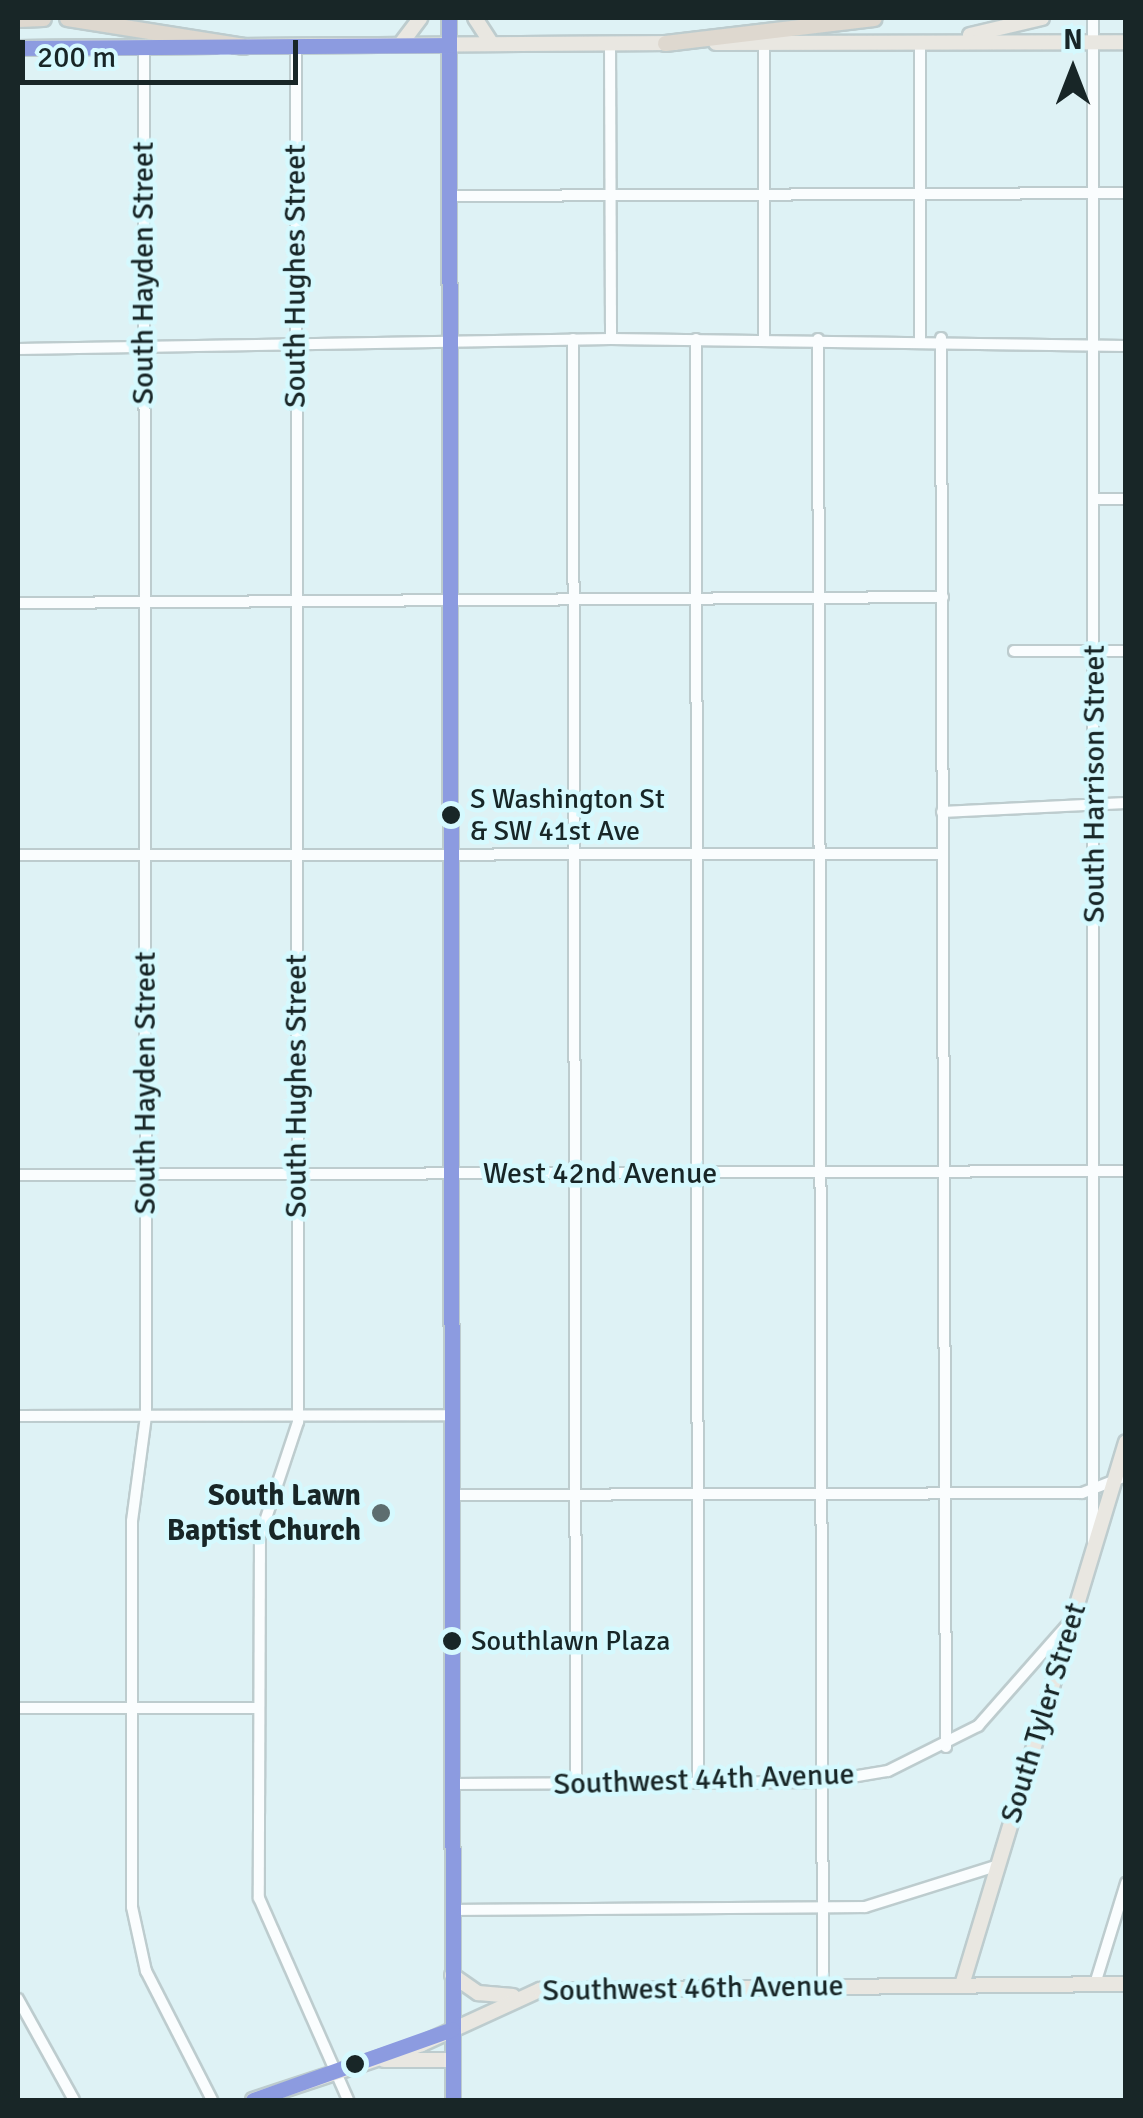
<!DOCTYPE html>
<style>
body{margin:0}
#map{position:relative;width:1143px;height:2118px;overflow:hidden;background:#def2f5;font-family:Signika,sans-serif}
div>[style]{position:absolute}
.roads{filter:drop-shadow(2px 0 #bdccce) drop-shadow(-2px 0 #bdccce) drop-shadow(0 2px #bdccce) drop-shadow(0 -2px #bdccce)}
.minor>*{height:10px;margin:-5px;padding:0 5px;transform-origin:5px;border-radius:5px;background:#fafdfe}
.major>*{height:14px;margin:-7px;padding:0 7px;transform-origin:7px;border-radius:7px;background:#e9e7e1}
.highway>*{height:15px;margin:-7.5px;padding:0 7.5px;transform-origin:7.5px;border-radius:7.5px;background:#ded8cf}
.bus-1>*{height:15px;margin:-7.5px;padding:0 7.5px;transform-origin:7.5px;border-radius:7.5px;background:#8c9be0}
.dots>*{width:28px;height:28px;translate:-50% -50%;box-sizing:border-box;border:5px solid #d5f9fe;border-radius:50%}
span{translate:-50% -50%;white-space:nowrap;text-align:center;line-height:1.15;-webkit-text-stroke:9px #d5f9fe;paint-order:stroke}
.bus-label{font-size:28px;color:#182627}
.left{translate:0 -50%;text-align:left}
.street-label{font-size:30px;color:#182627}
.poi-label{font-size:30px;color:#182627;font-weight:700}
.right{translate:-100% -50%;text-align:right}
.frame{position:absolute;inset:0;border:20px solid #182627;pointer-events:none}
.north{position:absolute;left:1023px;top:20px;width:100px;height:100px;-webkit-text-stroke:8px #d5f9fe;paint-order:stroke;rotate:0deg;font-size:28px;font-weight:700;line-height:40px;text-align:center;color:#182627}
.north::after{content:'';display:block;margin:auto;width:35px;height:45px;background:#182627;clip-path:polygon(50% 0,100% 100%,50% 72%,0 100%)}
.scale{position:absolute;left:20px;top:40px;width:278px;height:45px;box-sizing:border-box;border:5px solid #182627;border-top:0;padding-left:12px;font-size:30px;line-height:35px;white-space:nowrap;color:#182627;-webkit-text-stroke:8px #d5f9fe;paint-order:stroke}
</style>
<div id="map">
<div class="roads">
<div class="minor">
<i style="left:920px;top:42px;width:296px;rotate:90deg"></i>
<i style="left:610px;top:43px;width:296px;rotate:89.8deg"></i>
<i style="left:144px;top:46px;width:1370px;rotate:89.92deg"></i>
<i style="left:146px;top:1416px;width:106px;rotate:97.6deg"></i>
<i style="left:132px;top:1521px;width:386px;rotate:90deg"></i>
<i style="left:132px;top:1907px;width:66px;rotate:77.7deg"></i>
<i style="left:146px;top:1971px;width:145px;rotate:62.9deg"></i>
<i style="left:296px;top:46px;width:1376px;rotate:89.92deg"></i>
<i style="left:298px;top:1422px;width:120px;rotate:108.4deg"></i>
<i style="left:260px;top:1536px;width:362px;rotate:90.2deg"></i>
<i style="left:259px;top:1898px;width:221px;rotate:66.2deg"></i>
<i style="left:449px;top:196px;width:677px;rotate:-0.25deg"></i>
<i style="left:941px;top:338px;width:1409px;rotate:89.8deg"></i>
<i style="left:573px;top:339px;width:1445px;rotate:89.88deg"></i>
<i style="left:696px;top:339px;width:1444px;rotate:89.92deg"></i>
<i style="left:764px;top:339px;width:297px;rotate:-90deg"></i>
<i style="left:818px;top:339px;width:1647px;rotate:89.83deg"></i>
<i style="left:18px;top:349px;width:593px;rotate:-0.97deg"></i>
<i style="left:611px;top:339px;width:515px;rotate:0.78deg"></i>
<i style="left:1095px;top:499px;width:31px"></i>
<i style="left:18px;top:603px;width:925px;rotate:-0.37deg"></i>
<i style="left:1014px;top:651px;width:112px"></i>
<i style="left:942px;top:812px;width:184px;rotate:-2.8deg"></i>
<i style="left:18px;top:855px;width:924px;rotate:-0.06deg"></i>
<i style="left:18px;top:1175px;width:1108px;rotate:-0.21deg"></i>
<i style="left:18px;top:1416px;width:434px;rotate:-0.1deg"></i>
<i style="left:452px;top:1495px;width:630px;rotate:-0.18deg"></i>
<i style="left:1082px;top:1493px;width:47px;rotate:-21.1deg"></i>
<i style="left:1093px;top:1541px;width:1523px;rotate:-90deg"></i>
<i style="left:18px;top:1708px;width:241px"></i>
<i style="left:453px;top:1784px;width:369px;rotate:-0.3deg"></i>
<i style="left:822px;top:1782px;width:67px;rotate:-9.5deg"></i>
<i style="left:888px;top:1771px;width:101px;rotate:-26.6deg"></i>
<i style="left:978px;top:1726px;width:135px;rotate:-48.6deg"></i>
<i style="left:452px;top:1910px;width:413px;rotate:-0.4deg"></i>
<i style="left:865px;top:1907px;width:140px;rotate:-17.4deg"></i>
<i style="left:1095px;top:1984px;width:106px;rotate:-72.9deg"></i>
<i style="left:18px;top:1999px;width:115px;rotate:61deg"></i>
</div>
<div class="major">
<i style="left:449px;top:18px;width:2082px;rotate:89.89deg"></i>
<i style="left:475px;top:18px;width:31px;rotate:57deg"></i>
<i style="left:970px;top:35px;width:74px;rotate:-13.3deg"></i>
<i style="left:716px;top:43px;width:410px;rotate:-0.1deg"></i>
<i style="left:400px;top:45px;width:34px;rotate:-53deg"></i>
<i style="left:236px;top:46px;width:439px;rotate:-0.4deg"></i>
<i style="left:18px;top:48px;width:197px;rotate:-0.6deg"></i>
<i style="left:452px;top:1975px;width:32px;rotate:35deg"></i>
<i style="left:478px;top:1993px;width:35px;rotate:5deg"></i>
<i style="left:962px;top:1985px;width:567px;rotate:-73.19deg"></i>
<i style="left:384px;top:2060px;width:69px"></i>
<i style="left:253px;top:2100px;width:178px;rotate:-18.3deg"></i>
<i style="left:422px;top:2044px;width:130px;rotate:-24.6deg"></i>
<i style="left:540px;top:1990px;width:586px;rotate:-0.59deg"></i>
</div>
<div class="highway">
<i style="left:67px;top:18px;width:179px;rotate:9deg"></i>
<i style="left:18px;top:19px;width:25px;rotate:-2deg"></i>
<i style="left:665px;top:43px;width:210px;rotate:-6.8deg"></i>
</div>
</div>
<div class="bus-1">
<i style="left:449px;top:18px;width:2082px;rotate:89.89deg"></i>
<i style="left:18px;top:48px;width:431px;rotate:-0.4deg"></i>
<i style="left:253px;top:2100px;width:211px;rotate:-19.6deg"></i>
</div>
<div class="dots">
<i style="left:451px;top:815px;background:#182627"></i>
<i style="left:381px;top:1513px;background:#5d6d6f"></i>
<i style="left:452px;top:1641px;background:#182627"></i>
<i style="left:355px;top:2064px;background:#182627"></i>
</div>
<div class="bus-label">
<span class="left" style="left:470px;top:815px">S Washington St<br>&amp; SW 41st Ave</span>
<span class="left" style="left:471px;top:1641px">Southlawn Plaza</span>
</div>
<div class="street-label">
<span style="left:144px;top:273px;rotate:-90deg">South Hayden Street</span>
<span style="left:296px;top:276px;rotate:-90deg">South Hughes Street</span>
<span style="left:1095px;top:784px;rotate:-90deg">South Harrison Street</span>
<span style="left:146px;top:1083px;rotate:-90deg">South Hayden Street</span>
<span style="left:297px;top:1086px;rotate:-90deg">South Hughes Street</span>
<span style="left:600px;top:1174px">West 42nd Avenue</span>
<span style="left:1044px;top:1713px;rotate:-73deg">South Tyler Street</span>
<span style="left:704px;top:1780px;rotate:-2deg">Southwest 44th Avenue</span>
<span style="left:693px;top:1989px;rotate:-1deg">Southwest 46th Avenue</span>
</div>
<div class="poi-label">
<span class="right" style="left:361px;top:1513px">South Lawn<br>Baptist Church</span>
</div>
<div class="frame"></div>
<div class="north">N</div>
<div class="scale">200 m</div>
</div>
